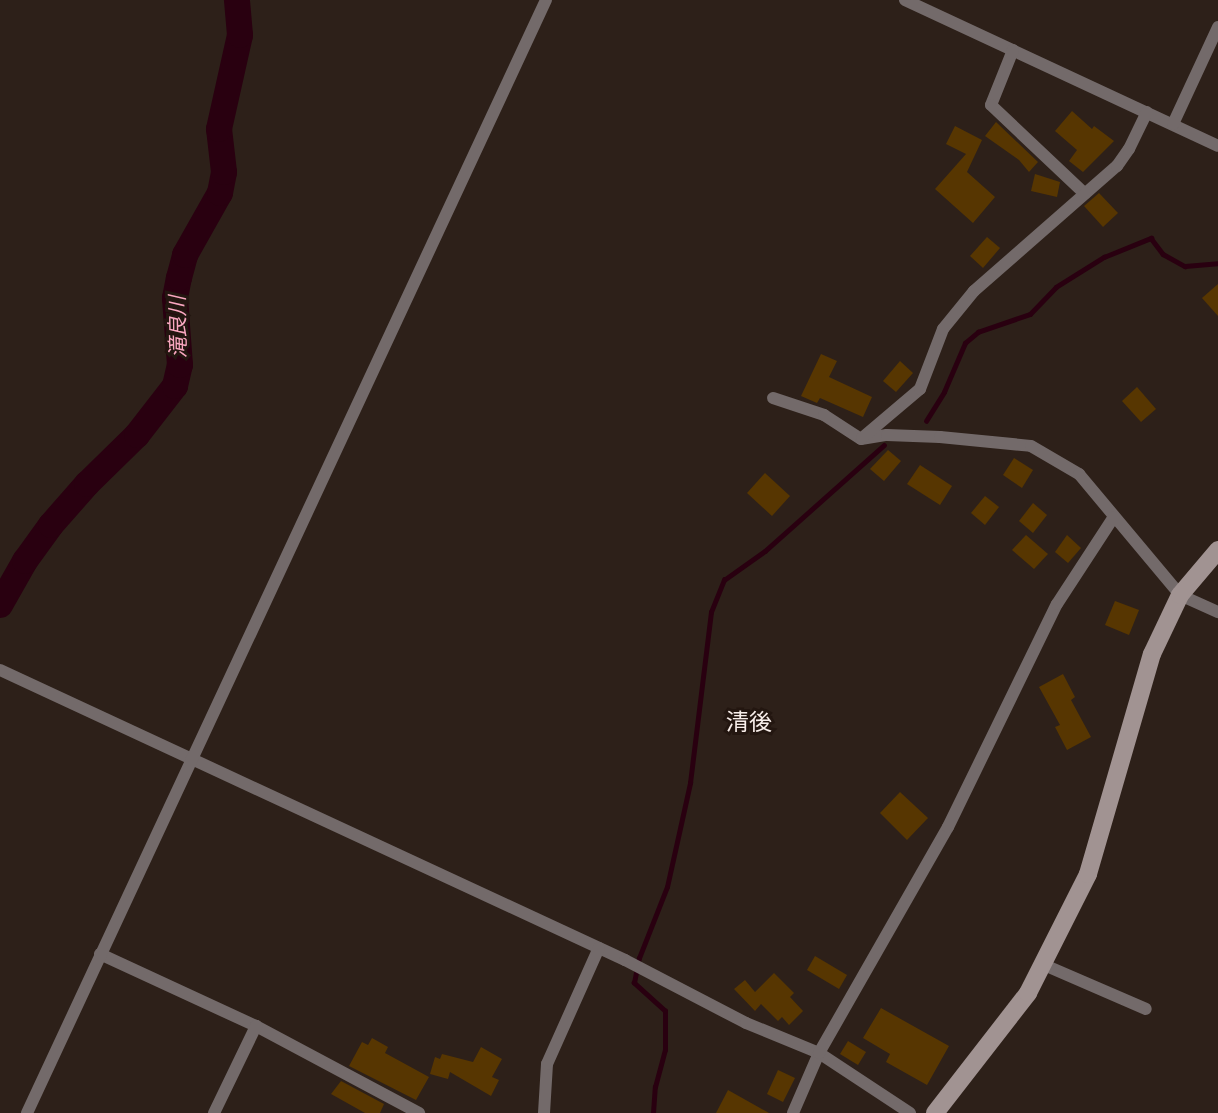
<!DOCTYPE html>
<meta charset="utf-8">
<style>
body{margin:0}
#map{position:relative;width:1218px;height:1113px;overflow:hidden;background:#2d2019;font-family:Inter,"Noto Sans JP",sans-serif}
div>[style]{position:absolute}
.stream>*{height:4.5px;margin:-2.25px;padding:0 2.25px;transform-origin:2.25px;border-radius:2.25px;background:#290010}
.river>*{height:26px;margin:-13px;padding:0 13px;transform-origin:13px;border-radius:13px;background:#290010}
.building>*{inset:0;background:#573601}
.street>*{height:12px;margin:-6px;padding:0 6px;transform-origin:6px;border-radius:6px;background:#736a6a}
.secondary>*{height:18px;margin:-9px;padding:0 9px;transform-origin:9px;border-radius:9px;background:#a19392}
span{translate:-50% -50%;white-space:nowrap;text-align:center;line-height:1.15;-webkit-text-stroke:6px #231610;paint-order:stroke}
.water-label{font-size:21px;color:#faa7c0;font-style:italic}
.quarter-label{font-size:23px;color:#f8eeea}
</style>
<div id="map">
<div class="stream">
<i style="left:926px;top:421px;width:34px;rotate:-58deg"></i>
<i style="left:944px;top:392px;width:53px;rotate:-66.8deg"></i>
<i style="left:965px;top:343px;width:17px;rotate:-40deg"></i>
<i style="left:978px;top:332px;width:55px;rotate:-19.1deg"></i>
<i style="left:1030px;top:314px;width:37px;rotate:-46deg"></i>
<i style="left:1056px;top:287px;width:57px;rotate:-32deg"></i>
<i style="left:1104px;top:257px;width:51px;rotate:-22deg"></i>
<i style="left:1151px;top:238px;width:20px;rotate:53deg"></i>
<i style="left:1163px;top:254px;width:25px;rotate:29deg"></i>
<i style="left:1185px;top:266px;width:33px;rotate:-5deg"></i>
<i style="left:653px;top:1113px;width:26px;rotate:-86deg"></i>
<i style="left:655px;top:1087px;width:38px;rotate:-75deg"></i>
<i style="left:665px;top:1050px;width:39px;rotate:-90deg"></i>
<i style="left:665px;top:1011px;width:42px;rotate:-137.9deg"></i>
<i style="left:634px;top:983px;width:25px;rotate:-79deg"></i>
<i style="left:639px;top:958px;width:76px;rotate:-68.5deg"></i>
<i style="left:667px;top:887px;width:107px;rotate:-77.5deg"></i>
<i style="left:690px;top:783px;width:172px;rotate:-83deg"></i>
<i style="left:711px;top:612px;width:35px;rotate:-68deg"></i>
<i style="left:724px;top:580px;width:50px;rotate:-35.3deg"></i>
<i style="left:765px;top:551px;width:159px;rotate:-41.7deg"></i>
</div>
<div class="river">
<i style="left:0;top:605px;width:51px;rotate:-60.4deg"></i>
<i style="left:25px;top:561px;width:44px;rotate:-54.2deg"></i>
<i style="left:51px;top:525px;width:55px;rotate:-48.7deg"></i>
<i style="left:87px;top:484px;width:70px;rotate:-44.4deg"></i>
<i style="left:137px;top:435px;width:62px;rotate:-52.2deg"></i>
<i style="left:175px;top:386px;width:22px;rotate:-77deg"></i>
<i style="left:180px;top:365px;width:67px;rotate:-94.3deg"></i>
<i style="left:175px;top:298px;width:20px;rotate:-79deg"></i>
<i style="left:179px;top:278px;width:24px;rotate:-75deg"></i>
<i style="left:185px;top:255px;width:71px;rotate:-60.6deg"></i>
<i style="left:220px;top:193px;width:21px;rotate:-79deg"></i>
<i style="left:224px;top:172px;width:43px;rotate:-96.6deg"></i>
<i style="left:219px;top:129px;width:96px;rotate:-77.4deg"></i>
<i style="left:240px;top:35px;width:35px;rotate:-95deg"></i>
</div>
<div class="building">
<i style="clip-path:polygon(1072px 111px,1092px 129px,1094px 126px,1114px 141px,1083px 172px,1069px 161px,1077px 150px,1055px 131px)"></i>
<i style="clip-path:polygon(996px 122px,1038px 162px,1029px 172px,1019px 160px,985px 136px)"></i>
<i style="clip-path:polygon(955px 126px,982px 140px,967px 172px,995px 197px,973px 223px,935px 189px,966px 154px,946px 144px)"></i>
<i style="clip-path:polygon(1035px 174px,1060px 182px,1057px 197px,1031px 191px)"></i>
<i style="clip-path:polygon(1099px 193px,1118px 213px,1103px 227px,1084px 206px)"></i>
<i style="clip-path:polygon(987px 237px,1000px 248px,983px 268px,970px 256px)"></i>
<i style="clip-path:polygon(1218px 284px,1218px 316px,1202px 298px)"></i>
<i style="clip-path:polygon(821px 354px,837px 361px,829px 377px,872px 397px,863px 417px,820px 398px,817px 403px,801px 396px)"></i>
<i style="clip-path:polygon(900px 361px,913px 373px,896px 392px,883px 381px)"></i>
<i style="clip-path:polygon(1137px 387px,1156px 409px,1141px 422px,1122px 401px)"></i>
<i style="clip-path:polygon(888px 450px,901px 461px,884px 481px,870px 469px)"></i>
<i style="clip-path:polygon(1014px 458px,1033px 470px,1022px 488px,1003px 475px)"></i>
<i style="clip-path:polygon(920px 465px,952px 486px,940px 505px,907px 484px)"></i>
<i style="clip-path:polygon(765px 473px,790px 496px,772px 516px,747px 493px)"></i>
<i style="clip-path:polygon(985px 496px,999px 507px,985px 525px,971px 513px)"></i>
<i style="clip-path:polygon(1033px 503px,1047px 515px,1033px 533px,1019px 521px)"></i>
<i style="clip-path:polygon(1026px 535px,1048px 554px,1034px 569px,1012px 550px)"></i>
<i style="clip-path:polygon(1067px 535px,1081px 548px,1068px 563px,1055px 552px)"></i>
<i style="clip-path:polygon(1115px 601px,1139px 610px,1129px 635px,1105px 625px)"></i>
<i style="clip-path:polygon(1063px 674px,1075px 697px,1071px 700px,1091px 737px,1067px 750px,1055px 727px,1060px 725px,1039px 687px)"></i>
<i style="clip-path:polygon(900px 792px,928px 818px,907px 840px,880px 813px)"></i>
<i style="clip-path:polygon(815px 956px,847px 975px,839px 989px,807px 970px)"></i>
<i style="clip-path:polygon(774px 973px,794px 993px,790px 997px,803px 1011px,789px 1025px,782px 1017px,778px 1021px,761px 1004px,755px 1011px,734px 989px,745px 980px,755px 992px)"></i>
<i style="clip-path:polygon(881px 1008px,949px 1046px,927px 1085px,886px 1062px,890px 1054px,863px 1038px)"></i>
<i style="clip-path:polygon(372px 1038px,388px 1047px,385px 1053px,429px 1077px,416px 1100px,349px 1066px,362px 1042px,368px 1045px)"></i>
<i style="clip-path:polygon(848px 1041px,866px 1052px,858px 1065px,840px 1054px)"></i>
<i style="clip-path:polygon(481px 1047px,502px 1059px,492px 1077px,499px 1080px,491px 1096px,450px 1072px,448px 1079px,430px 1074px,435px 1057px,440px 1059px,442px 1054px,473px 1062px)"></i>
<i style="clip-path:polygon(778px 1070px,795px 1078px,783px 1102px,767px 1094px)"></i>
<i style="clip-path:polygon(341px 1081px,384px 1104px,380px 1113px,365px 1113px,331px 1094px)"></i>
<i style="clip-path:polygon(728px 1090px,769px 1113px,716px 1113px)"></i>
</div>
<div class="street">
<i style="left:905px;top:0;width:345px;rotate:25deg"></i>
<i style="left:1013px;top:50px;width:59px;rotate:111.8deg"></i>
<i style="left:991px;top:105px;width:129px;rotate:43.4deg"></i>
<i style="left:1173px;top:124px;width:107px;rotate:-65.1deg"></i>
<i style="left:773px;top:398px;width:54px;rotate:18.4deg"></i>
<i style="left:824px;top:415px;width:44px;rotate:33deg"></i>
<i style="left:861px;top:439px;width:26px;rotate:-9deg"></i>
<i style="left:887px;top:435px;width:53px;rotate:2.2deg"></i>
<i style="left:940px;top:437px;width:91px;rotate:5.6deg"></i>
<i style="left:1031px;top:446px;width:56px;rotate:30.3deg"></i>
<i style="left:1079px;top:474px;width:158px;rotate:50.1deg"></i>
<i style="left:1180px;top:595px;width:42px;rotate:24.1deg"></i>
<i style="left:862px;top:438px;width:76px;rotate:-40.2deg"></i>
<i style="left:920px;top:389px;width:64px;rotate:-69deg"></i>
<i style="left:943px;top:329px;width:49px;rotate:-50.8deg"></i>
<i style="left:974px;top:291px;width:190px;rotate:-41.2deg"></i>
<i style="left:1117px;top:166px;width:21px;rotate:-55deg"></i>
<i style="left:1129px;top:149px;width:41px;rotate:-64.1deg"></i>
<i style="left:0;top:670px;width:689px;rotate:24.89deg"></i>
<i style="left:625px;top:960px;width:136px;rotate:27.5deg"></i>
<i style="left:746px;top:1023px;width:79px;rotate:22.3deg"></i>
<i style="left:819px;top:1053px;width:109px;rotate:33.4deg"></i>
<i style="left:100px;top:954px;width:172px;rotate:24.8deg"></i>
<i style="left:256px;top:1026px;width:185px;rotate:28.1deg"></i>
<i style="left:1042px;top:964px;width:113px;rotate:23.4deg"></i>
<i style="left:27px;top:1113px;width:1228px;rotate:-65deg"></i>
<i style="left:214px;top:1113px;width:97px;rotate:-64.2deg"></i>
<i style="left:544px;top:1113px;width:49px;rotate:-86.5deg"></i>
<i style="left:547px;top:1064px;width:127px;rotate:-65.9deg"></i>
<i style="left:793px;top:1113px;width:65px;rotate:-66.6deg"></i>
<i style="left:819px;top:1053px;width:260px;rotate:-60.3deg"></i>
<i style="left:948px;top:827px;width:248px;rotate:-64deg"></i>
<i style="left:1057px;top:604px;width:103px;rotate:-56.9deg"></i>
</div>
<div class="secondary">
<i style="left:935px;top:1113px;width:152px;rotate:-52.2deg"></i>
<i style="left:1028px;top:993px;width:133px;rotate:-63.2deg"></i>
<i style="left:1088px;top:874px;width:229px;rotate:-73.8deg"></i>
<i style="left:1152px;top:654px;width:65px;rotate:-64.6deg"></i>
<i style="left:1180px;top:595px;width:59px;rotate:-49.8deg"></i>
</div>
<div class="water-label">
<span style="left:178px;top:327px;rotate:-91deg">滝良川</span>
</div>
<div class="quarter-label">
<span style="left:749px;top:722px">清後</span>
</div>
</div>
